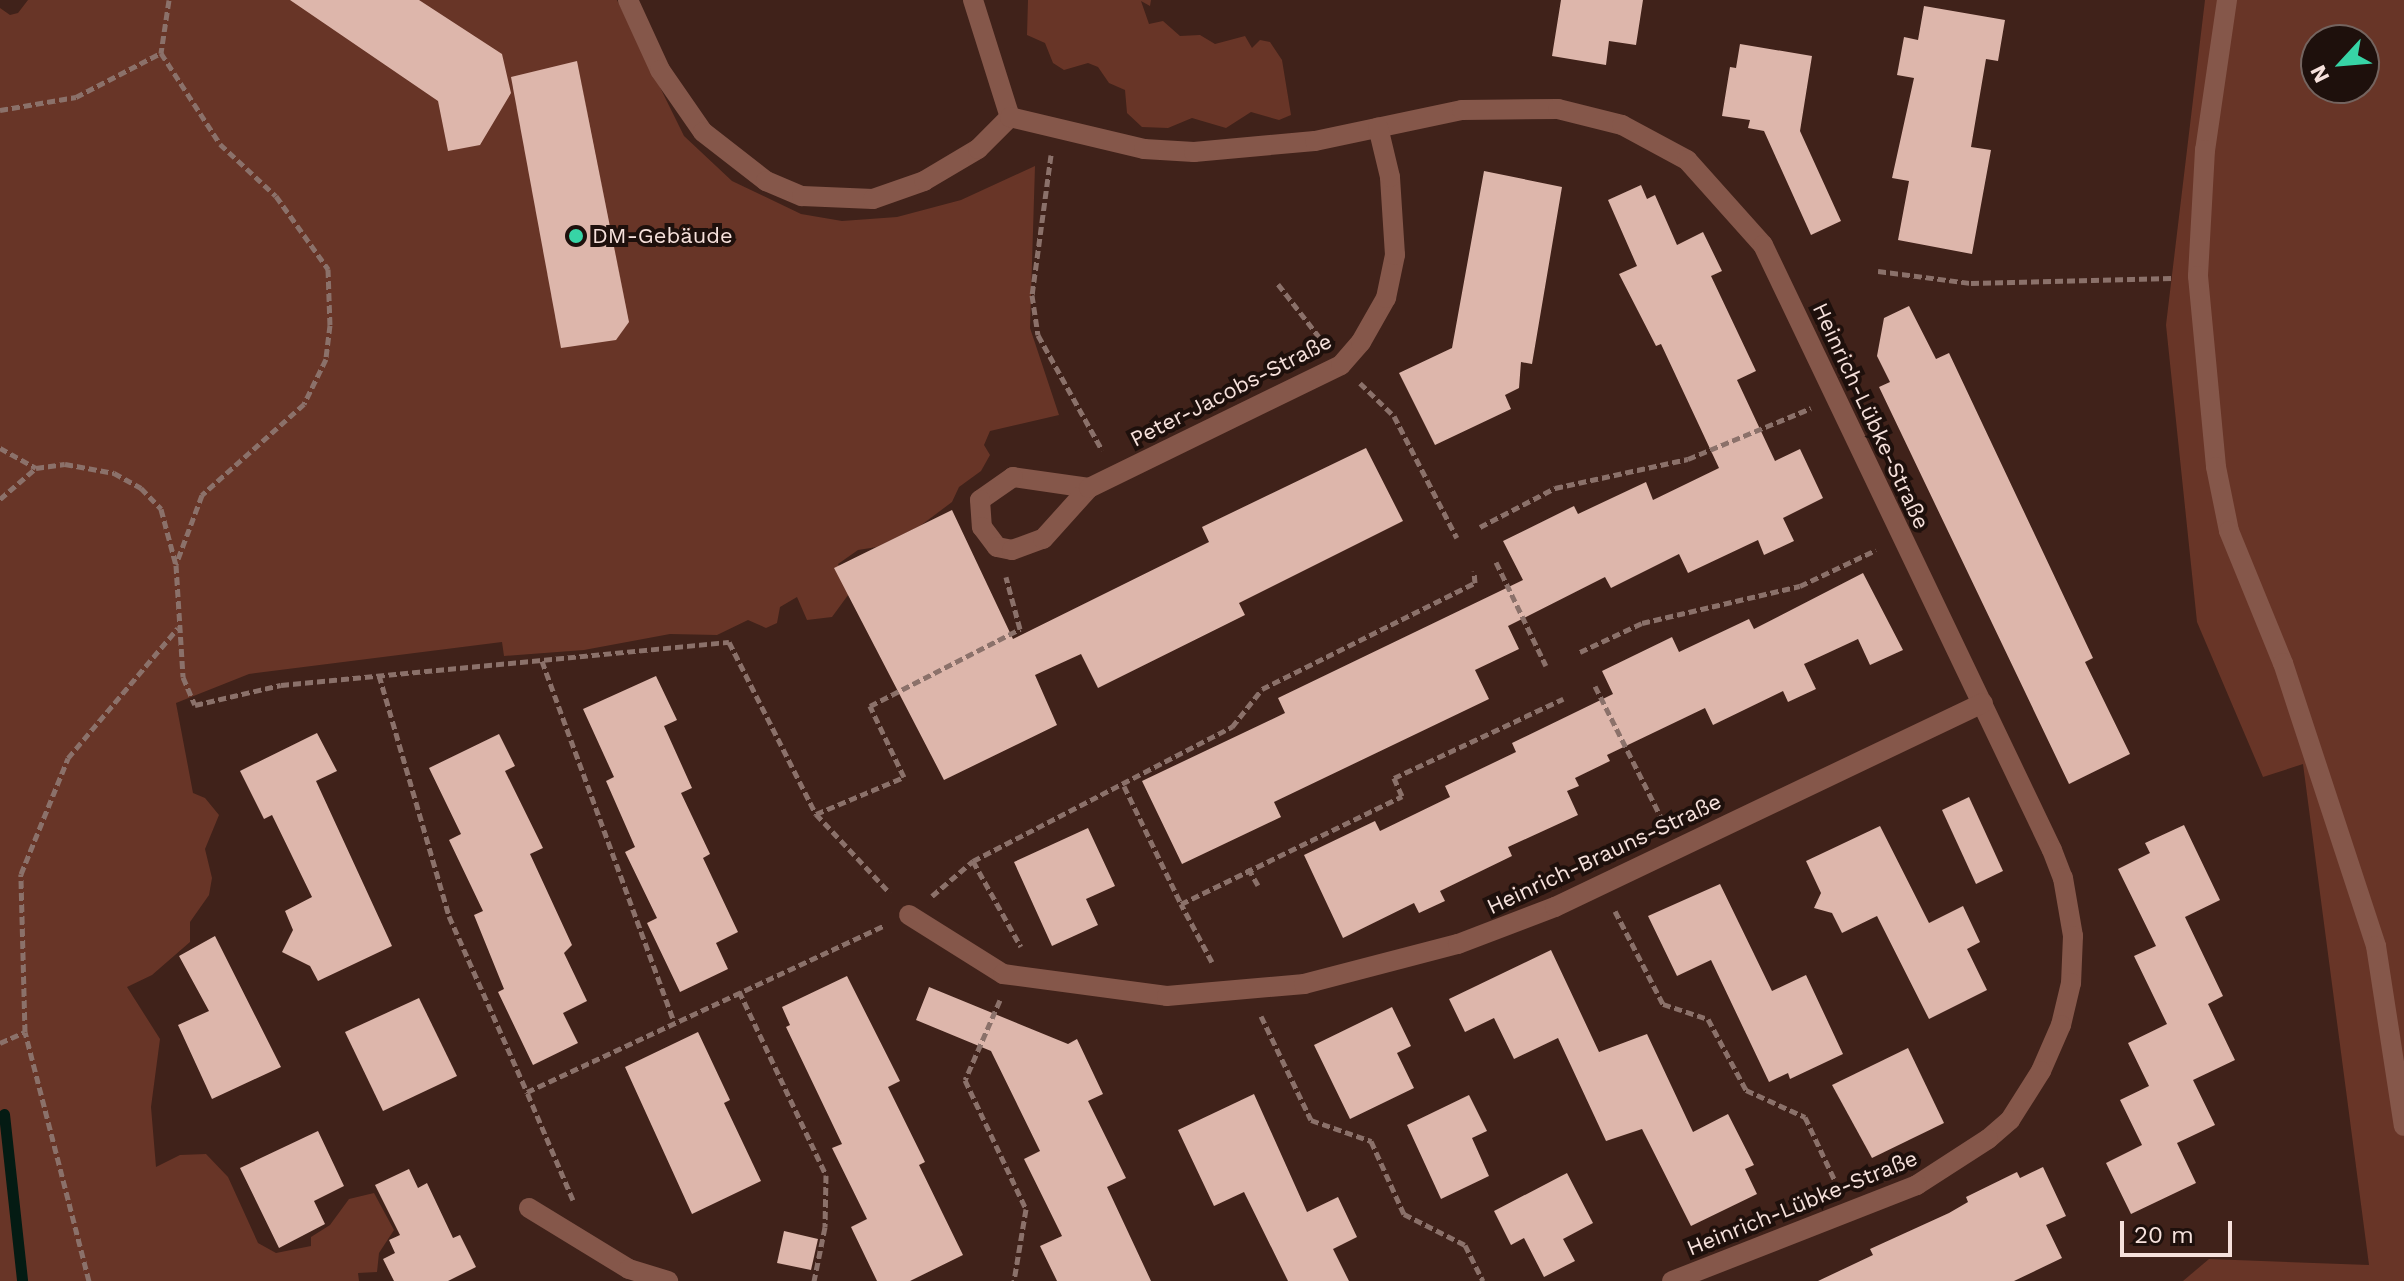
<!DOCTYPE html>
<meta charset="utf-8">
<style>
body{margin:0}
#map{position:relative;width:2404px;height:1281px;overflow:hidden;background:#40221a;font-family:"Work Sans",sans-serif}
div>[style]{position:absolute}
.green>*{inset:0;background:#683527}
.stream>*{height:11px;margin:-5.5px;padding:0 5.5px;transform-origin:5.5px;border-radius:5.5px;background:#041b13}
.building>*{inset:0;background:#ddb6ab}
.path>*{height:5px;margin-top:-2.5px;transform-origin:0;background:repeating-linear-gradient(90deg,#8b716a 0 8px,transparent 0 12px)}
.service>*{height:20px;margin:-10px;padding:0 10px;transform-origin:10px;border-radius:10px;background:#85574a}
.minor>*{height:20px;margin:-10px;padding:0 10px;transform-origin:10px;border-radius:10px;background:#85574a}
.dots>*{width:22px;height:22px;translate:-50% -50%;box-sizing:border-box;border:4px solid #1e100c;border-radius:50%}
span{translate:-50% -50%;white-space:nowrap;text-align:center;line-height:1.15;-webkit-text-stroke:8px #1e100c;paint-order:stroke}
.poi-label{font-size:22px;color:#f6e1dc}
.left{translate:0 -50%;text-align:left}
.street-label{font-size:22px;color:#f6e1dc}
.north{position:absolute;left:2300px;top:24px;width:80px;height:80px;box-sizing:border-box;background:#1e100c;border:2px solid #74645f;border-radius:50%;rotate:244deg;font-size:22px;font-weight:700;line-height:32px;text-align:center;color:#f6e1dc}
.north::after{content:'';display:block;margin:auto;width:28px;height:36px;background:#37d4a6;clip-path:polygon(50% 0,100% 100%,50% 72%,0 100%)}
.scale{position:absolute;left:2120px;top:1221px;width:112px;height:36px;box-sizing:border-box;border:4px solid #f6e1dc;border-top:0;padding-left:10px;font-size:24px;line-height:28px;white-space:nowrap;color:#f6e1dc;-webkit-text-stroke:6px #1e100c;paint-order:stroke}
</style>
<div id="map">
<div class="green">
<i style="clip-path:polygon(28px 0,617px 0,684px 136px,732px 181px,801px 214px,842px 221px,897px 217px,961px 200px,1035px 166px,1030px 328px,1059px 415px,990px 431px,984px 445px,990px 455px,981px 471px,959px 487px,952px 502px,920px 526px,877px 547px,858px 550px,838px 564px,851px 591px,832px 617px,807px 620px,797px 597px,780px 607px,777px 623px,766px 628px,748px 620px,717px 635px,670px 634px,584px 650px,504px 656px,502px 642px,249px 674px,176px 703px,193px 793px,205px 798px,219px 815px,205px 849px,212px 878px,209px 895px,190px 922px,190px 942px,152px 975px,127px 987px,160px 1039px,151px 1107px,156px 1167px,180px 1155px,206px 1154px,228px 1177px,258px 1243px,276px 1253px,311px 1246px,311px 1237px,330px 1225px,349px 1199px,374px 1193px,394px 1230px,379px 1253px,377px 1272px,358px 1273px,359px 1281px,0 1281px,0 8px,10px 15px,18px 13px)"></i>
<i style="clip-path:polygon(1028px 0,1151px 0,1150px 6px,1141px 1px,1149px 24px,1163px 21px,1180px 36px,1200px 35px,1215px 44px,1245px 36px,1252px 48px,1260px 40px,1270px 42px,1282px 60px,1291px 115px,1279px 120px,1251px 112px,1226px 128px,1192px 118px,1168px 128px,1142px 127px,1127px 113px,1125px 90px,1109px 83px,1098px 67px,1088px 63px,1064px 70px,1053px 63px,1045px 43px,1027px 35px)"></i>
<i style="clip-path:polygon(evenodd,2205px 0,2404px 0,2404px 1281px,2183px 1281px,2209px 1259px,2369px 1265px,2303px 764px,2263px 777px,2197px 622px,2166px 325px,2205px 0,2316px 40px,2364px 40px,2364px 88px,2316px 88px,2316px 40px)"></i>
</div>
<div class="stream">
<i style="left:4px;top:1114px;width:168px;rotate:83.8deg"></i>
</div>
<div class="building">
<i style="clip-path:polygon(290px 0,419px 0,502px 54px,511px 93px,480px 145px,448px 151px,438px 101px)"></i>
<i style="clip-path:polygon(1561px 0,1643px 0,1636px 45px,1609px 41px,1606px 65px,1552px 56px)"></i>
<i style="clip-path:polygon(1924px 6px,2005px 20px,1998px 61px,1986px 59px,1971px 147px,1991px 150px,1972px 254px,1898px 240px,1909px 181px,1892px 178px,1914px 78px,1897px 75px,1904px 37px,1918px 40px)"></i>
<i style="clip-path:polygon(1740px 44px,1812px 56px,1800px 131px,1841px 221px,1811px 235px,1764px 131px,1748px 128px,1750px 120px,1722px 116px,1730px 67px,1736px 68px)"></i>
<i style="clip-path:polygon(577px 61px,629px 322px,616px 340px,561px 348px,511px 77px)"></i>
<i style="clip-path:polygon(1484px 171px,1562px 187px,1532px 364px,1521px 362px,1519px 388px,1505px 395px,1511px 409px,1435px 445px,1399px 373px,1452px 348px)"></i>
<i style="clip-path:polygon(1641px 185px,1647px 199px,1655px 195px,1677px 245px,1703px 232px,1722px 271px,1711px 276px,1756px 371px,1737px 380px,1775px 461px,1800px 449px,1823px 498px,1783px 518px,1794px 541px,1764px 555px,1758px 540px,1688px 573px,1679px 554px,1611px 588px,1605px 577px,1508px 626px,1519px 649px,1475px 670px,1489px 699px,1274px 802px,1281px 817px,1182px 864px,1142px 781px,1285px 713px,1278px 698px,1523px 580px,1503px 541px,1574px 506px,1578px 514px,1646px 482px,1653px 500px,1719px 468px,1661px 344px,1656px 346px,1619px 274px,1637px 266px,1608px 200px)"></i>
<i style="clip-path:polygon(1909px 306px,1936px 359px,1949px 353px,2093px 658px,2085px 662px,2130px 754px,2069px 784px,1879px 387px,1890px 382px,1877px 356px,1884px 318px)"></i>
<i style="clip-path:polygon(1366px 448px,1403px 521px,1239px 603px,1245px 615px,1098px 688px,1081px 654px,1035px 675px,1057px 725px,944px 780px,834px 568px,952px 510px,1013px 639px,1209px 542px,1202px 527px)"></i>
<i style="clip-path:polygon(1863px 573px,1903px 650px,1870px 665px,1858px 639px,1804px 664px,1816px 689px,1788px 702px,1783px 691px,1713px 725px,1705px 708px,1607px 755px,1610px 761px,1575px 778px,1579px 786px,1567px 791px,1578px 815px,1508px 847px,1512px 856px,1440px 891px,1445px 901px,1419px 913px,1414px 903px,1343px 938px,1304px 855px,1375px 821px,1380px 831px,1450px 797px,1445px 786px,1516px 752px,1512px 743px,1613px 694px,1602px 671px,1672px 637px,1679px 652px,1749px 619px,1754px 629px)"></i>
<i style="clip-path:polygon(656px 676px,677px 720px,664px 726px,692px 788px,681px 793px,710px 854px,703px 858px,738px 932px,716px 943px,728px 969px,680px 992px,647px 923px,657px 918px,625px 852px,635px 847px,606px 781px,614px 777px,583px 709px)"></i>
<i style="clip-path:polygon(317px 733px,337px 771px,316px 781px,392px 946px,318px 981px,310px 966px,282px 952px,293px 930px,285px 911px,312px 897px,272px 815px,264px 819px,240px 771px)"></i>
<i style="clip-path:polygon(499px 734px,515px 766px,505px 771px,543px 848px,530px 854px,572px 945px,564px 953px,587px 1001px,563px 1013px,578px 1043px,533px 1065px,498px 992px,504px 989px,474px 915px,483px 911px,449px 840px,461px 834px,429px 768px)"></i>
<i style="clip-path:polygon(1969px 797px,2003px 871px,1976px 884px,1942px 810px)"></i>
<i style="clip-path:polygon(2184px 825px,2220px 900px,2185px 917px,2223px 996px,2208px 1004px,2235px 1060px,2193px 1080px,2215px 1125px,2177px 1143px,2196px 1183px,2131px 1214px,2106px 1163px,2142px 1145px,2120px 1100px,2149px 1086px,2128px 1043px,2167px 1024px,2134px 956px,2156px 946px,2118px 869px,2150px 853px,2145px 843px)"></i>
<i style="clip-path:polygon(1880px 826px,1929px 923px,1963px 906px,1980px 942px,1967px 949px,1987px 990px,1929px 1019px,1877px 916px,1842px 933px,1832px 913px,1814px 908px,1821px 893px,1806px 861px)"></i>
<i style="clip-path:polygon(1088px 828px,1115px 886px,1086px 899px,1098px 925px,1052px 946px,1014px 862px)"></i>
<i style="clip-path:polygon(1720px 884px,1772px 991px,1806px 975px,1843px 1054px,1790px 1079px,1788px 1073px,1769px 1082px,1711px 960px,1677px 976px,1648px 916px)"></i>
<i style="clip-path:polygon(215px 936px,281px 1067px,212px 1099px,178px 1025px,209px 1011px,179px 956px)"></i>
<i style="clip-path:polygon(1551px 950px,1599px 1052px,1647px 1034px,1693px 1132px,1728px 1114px,1754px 1165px,1745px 1169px,1757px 1194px,1691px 1226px,1642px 1129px,1606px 1141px,1558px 1038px,1514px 1059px,1494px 1018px,1465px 1032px,1449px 999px)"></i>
<i style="clip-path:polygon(847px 976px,900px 1081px,888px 1087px,925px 1162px,919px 1165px,963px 1255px,910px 1281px,877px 1281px,851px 1227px,867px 1219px,832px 1148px,842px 1144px,786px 1027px,790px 1025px,782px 1007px)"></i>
<i style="clip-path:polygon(929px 987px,1068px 1044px,1077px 1039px,1103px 1094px,1088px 1101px,1126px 1178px,1107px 1187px,1151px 1281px,1057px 1281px,1040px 1246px,1062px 1236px,1024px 1159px,1040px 1151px,991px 1051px,916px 1020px)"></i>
<i style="clip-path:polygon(419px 998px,457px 1076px,383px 1111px,345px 1032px)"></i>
<i style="clip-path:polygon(1392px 1007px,1411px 1046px,1397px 1053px,1414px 1088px,1350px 1119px,1314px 1045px)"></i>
<i style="clip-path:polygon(698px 1032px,730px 1100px,724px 1103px,761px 1181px,692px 1214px,625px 1067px)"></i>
<i style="clip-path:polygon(1908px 1048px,1944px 1123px,1872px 1158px,1832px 1085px)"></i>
<i style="clip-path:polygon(1254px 1094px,1307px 1212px,1338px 1197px,1357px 1237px,1333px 1249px,1349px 1281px,1288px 1281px,1244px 1192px,1214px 1206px,1178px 1130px)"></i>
<i style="clip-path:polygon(1469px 1095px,1487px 1131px,1472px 1138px,1489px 1176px,1441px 1199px,1407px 1125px)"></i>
<i style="clip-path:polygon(318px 1131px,344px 1186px,314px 1201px,325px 1224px,279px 1248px,240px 1168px)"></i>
<i style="clip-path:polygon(2043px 1167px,2066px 1216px,2046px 1225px,2062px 1258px,2014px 1281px,1818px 1281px,1873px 1255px,1870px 1249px,1949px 1213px,1968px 1202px,1966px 1197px,2017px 1172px,2020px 1178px)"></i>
<i style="clip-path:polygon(409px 1169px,418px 1188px,427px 1183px,453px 1238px,460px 1235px,476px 1267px,448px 1281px,394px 1281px,383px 1259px,395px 1253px,389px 1240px,400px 1235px,375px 1185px)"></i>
<i style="clip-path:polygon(1567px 1173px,1593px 1223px,1563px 1239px,1575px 1261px,1544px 1277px,1524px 1238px,1511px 1245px,1494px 1211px)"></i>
<i style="clip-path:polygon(784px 1231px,818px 1239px,811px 1270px,777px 1263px)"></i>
</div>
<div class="path">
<i style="left:169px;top:0;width:54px;rotate:98.6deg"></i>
<i style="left:161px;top:53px;width:108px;rotate:57deg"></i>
<i style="left:220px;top:144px;width:76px;rotate:42.9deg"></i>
<i style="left:276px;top:196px;width:90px;rotate:54.5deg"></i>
<i style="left:328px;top:269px;width:56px;rotate:88deg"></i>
<i style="left:330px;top:325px;width:34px;rotate:97deg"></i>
<i style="left:326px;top:359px;width:50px;rotate:116.1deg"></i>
<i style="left:304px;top:404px;width:137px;rotate:138.3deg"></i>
<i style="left:202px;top:495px;width:74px;rotate:110.6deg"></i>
<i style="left:0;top:110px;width:77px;rotate:-9.7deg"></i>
<i style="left:76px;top:97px;width:96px;rotate:-27.4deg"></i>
<i style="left:1051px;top:155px;width:141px;rotate:97.7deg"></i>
<i style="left:1032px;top:295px;width:40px;rotate:81.5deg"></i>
<i style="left:1038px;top:335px;width:132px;rotate:60.9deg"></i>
<i style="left:1878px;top:271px;width:94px;rotate:7.4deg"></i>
<i style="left:1971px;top:283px;width:201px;rotate:-1.4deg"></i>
<i style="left:1278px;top:284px;width:75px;rotate:52.1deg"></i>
<i style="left:1360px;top:383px;width:47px;rotate:44.1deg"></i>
<i style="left:1394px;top:416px;width:137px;rotate:62.7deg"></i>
<i style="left:0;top:448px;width:41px;rotate:29.1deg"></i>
<i style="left:36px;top:468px;width:29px;rotate:-8deg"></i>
<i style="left:65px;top:464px;width:50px;rotate:10.4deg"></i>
<i style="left:114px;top:473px;width:31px;rotate:29deg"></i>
<i style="left:141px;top:488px;width:29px;rotate:46deg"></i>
<i style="left:161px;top:509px;width:58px;rotate:75deg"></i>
<i style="left:176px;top:565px;width:112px;rotate:86.4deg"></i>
<i style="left:183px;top:677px;width:30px;rotate:67deg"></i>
<i style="left:195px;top:705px;width:88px;rotate:-13.1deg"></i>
<i style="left:281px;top:685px;width:450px;rotate:-5.5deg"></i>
<i style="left:729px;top:642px;width:193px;rotate:63.2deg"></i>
<i style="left:816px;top:814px;width:95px;rotate:-22.8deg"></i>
<i style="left:904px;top:777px;width:79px;rotate:-115.6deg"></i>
<i style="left:870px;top:706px;width:169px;rotate:-27.2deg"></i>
<i style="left:1020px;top:629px;width:54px;rotate:-105.1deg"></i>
<i style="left:0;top:499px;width:48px;rotate:-40.7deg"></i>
<i style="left:1480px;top:527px;width:85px;rotate:-27.5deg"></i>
<i style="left:1555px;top:488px;width:136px;rotate:-12.3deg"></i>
<i style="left:1688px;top:459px;width:133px;rotate:-22.5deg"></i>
<i style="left:1496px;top:562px;width:115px;rotate:64.3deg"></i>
<i style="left:1580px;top:652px;width:68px;rotate:-25.1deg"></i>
<i style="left:1642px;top:623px;width:162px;rotate:-13.2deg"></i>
<i style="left:1800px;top:586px;width:84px;rotate:-25.3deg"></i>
<i style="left:542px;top:661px;width:384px;rotate:69.9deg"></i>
<i style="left:379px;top:675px;width:251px;rotate:73.8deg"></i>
<i style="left:449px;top:916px;width:193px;rotate:66.1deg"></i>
<i style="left:1595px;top:686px;width:156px;rotate:63.3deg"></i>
<i style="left:1124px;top:786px;width:131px;rotate:64.2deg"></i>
<i style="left:816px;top:814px;width:108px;rotate:46.9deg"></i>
<i style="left:973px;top:861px;width:98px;rotate:60.8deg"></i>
<i style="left:1248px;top:868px;width:20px;rotate:60deg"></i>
<i style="left:932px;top:896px;width:54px;rotate:-40.5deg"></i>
<i style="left:973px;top:861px;width:292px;rotate:-27.4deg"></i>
<i style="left:1232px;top:727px;width:48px;rotate:-51.7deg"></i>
<i style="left:1262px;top:689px;width:238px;rotate:-26.5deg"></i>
<i style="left:1475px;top:583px;width:12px;rotate:-95deg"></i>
<i style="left:1615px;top:911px;width:105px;rotate:62.7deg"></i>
<i style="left:1663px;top:1004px;width:47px;rotate:18.4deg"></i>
<i style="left:1708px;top:1019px;width:81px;rotate:61.8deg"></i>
<i style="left:1746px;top:1090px;width:65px;rotate:24.6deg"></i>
<i style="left:1805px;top:1117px;width:75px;rotate:64.8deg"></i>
<i style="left:1212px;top:962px;width:66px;rotate:-118.1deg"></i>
<i style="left:1181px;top:904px;width:246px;rotate:-26deg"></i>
<i style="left:1402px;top:796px;width:20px;rotate:-114deg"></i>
<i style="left:1394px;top:778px;width:187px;rotate:-25.1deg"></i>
<i style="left:739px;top:991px;width:204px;rotate:64.7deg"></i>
<i style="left:826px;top:1175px;width:52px;rotate:91.1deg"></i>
<i style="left:825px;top:1227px;width:55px;rotate:101.5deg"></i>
<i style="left:1000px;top:1000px;width:87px;rotate:113.6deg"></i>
<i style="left:965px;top:1080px;width:143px;rotate:64.7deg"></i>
<i style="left:1026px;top:1209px;width:73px;rotate:99.5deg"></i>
<i style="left:1261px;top:1016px;width:115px;rotate:64.3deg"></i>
<i style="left:1311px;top:1120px;width:64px;rotate:19.3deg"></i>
<i style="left:1371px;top:1141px;width:80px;rotate:65.7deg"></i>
<i style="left:1404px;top:1214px;width:68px;rotate:26.9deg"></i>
<i style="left:1465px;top:1245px;width:40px;rotate:63.4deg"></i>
<i style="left:0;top:1043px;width:27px;rotate:-24deg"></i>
<i style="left:573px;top:1200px;width:117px;rotate:-113.1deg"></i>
<i style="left:527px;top:1092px;width:393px;rotate:-25deg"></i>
<i style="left:89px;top:1281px;width:257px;rotate:-104.4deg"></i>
<i style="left:25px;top:1032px;width:158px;rotate:-91.5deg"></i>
<i style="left:21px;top:874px;width:125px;rotate:-67.9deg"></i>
<i style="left:68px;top:758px;width:170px;rotate:-49.8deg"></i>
</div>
<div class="service">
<i style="left:2227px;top:0;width:152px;rotate:98.3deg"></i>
<i style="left:2205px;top:150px;width:126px;rotate:93.2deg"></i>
<i style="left:2198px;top:276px;width:192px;rotate:84.6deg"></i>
<i style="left:2216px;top:467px;width:65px;rotate:78.5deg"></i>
<i style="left:2229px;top:531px;width:143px;rotate:67.8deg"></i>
<i style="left:2283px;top:663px;width:298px;rotate:71.8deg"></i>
<i style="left:2376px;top:946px;width:182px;rotate:81.2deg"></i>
</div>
<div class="minor">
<i style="left:628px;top:0;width:77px;rotate:65.4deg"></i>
<i style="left:660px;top:70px;width:75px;rotate:55.3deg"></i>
<i style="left:703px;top:132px;width:80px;rotate:37.9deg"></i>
<i style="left:766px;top:181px;width:39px;rotate:23deg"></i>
<i style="left:802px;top:196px;width:71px;rotate:2.4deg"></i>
<i style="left:873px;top:199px;width:54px;rotate:-19.4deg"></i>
<i style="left:924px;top:181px;width:63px;rotate:-30.7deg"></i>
<i style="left:978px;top:149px;width:45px;rotate:-45deg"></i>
<i style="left:973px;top:0;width:123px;rotate:72.5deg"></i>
<i style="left:1010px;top:117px;width:138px;rotate:13.4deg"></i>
<i style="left:1144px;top:149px;width:50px;rotate:3.4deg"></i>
<i style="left:1194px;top:152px;width:121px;rotate:-5.2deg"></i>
<i style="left:1315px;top:141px;width:150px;rotate:-11.9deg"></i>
<i style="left:1462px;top:110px;width:96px;rotate:-0.6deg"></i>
<i style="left:1558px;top:109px;width:66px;rotate:14deg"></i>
<i style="left:1622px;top:125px;width:74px;rotate:28.3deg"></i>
<i style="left:1687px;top:160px;width:114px;rotate:48.2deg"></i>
<i style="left:1763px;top:245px;width:670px;rotate:64.47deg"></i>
<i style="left:2052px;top:850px;width:30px;rotate:69deg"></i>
<i style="left:2063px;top:878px;width:59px;rotate:80.2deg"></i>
<i style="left:2073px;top:936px;width:47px;rotate:92.4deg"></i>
<i style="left:2071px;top:983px;width:43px;rotate:103.4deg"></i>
<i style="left:2061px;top:1025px;width:50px;rotate:113.5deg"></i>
<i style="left:2041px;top:1071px;width:58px;rotate:122.3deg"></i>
<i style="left:2010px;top:1120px;width:29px;rotate:139deg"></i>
<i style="left:1988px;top:1139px;width:85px;rotate:147.1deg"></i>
<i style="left:1917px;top:1185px;width:263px;rotate:158.6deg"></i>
<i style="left:1089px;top:488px;width:77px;rotate:-171.8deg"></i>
<i style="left:1013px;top:477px;width:40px;rotate:145.1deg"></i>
<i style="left:980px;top:500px;width:27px;rotate:86deg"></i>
<i style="left:982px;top:527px;width:25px;rotate:53deg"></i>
<i style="left:997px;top:547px;width:15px;rotate:11deg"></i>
<i style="left:1012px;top:550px;width:33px;rotate:-20deg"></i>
<i style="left:1043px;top:539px;width:69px;rotate:-48deg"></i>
<i style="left:1089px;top:488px;width:280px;rotate:-26deg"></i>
<i style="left:1341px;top:365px;width:30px;rotate:-49deg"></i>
<i style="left:1361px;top:342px;width:51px;rotate:-60.4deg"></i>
<i style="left:1386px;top:298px;width:44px;rotate:-78.2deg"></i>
<i style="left:1395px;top:255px;width:78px;rotate:-93.7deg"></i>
<i style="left:1390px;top:177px;width:51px;rotate:-103.5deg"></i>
<i style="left:909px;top:915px;width:111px;rotate:32.1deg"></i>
<i style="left:1003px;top:974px;width:165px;rotate:7.6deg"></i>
<i style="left:1167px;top:996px;width:138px;rotate:-5deg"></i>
<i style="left:1304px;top:984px;width:159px;rotate:-14.6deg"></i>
<i style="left:1458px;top:944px;width:104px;rotate:-20.9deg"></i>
<i style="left:1555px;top:907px;width:474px;rotate:-25.5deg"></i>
<i style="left:529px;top:1208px;width:117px;rotate:31.4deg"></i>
<i style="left:629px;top:1269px;width:41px;rotate:17.1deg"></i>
</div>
<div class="dots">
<i style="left:576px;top:236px;background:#37d4a6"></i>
</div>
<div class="poi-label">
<span class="left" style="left:592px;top:236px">DM-Gebäude</span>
</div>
<div class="street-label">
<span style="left:1231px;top:390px;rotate:-27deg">Peter-Jacobs-Straße</span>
<span style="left:1871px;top:416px;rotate:65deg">Heinrich-Lübke-Straße</span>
<span style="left:1604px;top:854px;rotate:-25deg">Heinrich-Brauns-Straße</span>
<span style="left:1802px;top:1203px;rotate:-22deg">Heinrich-Lübke-Straße</span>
</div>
<div class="north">N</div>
<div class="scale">20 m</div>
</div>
